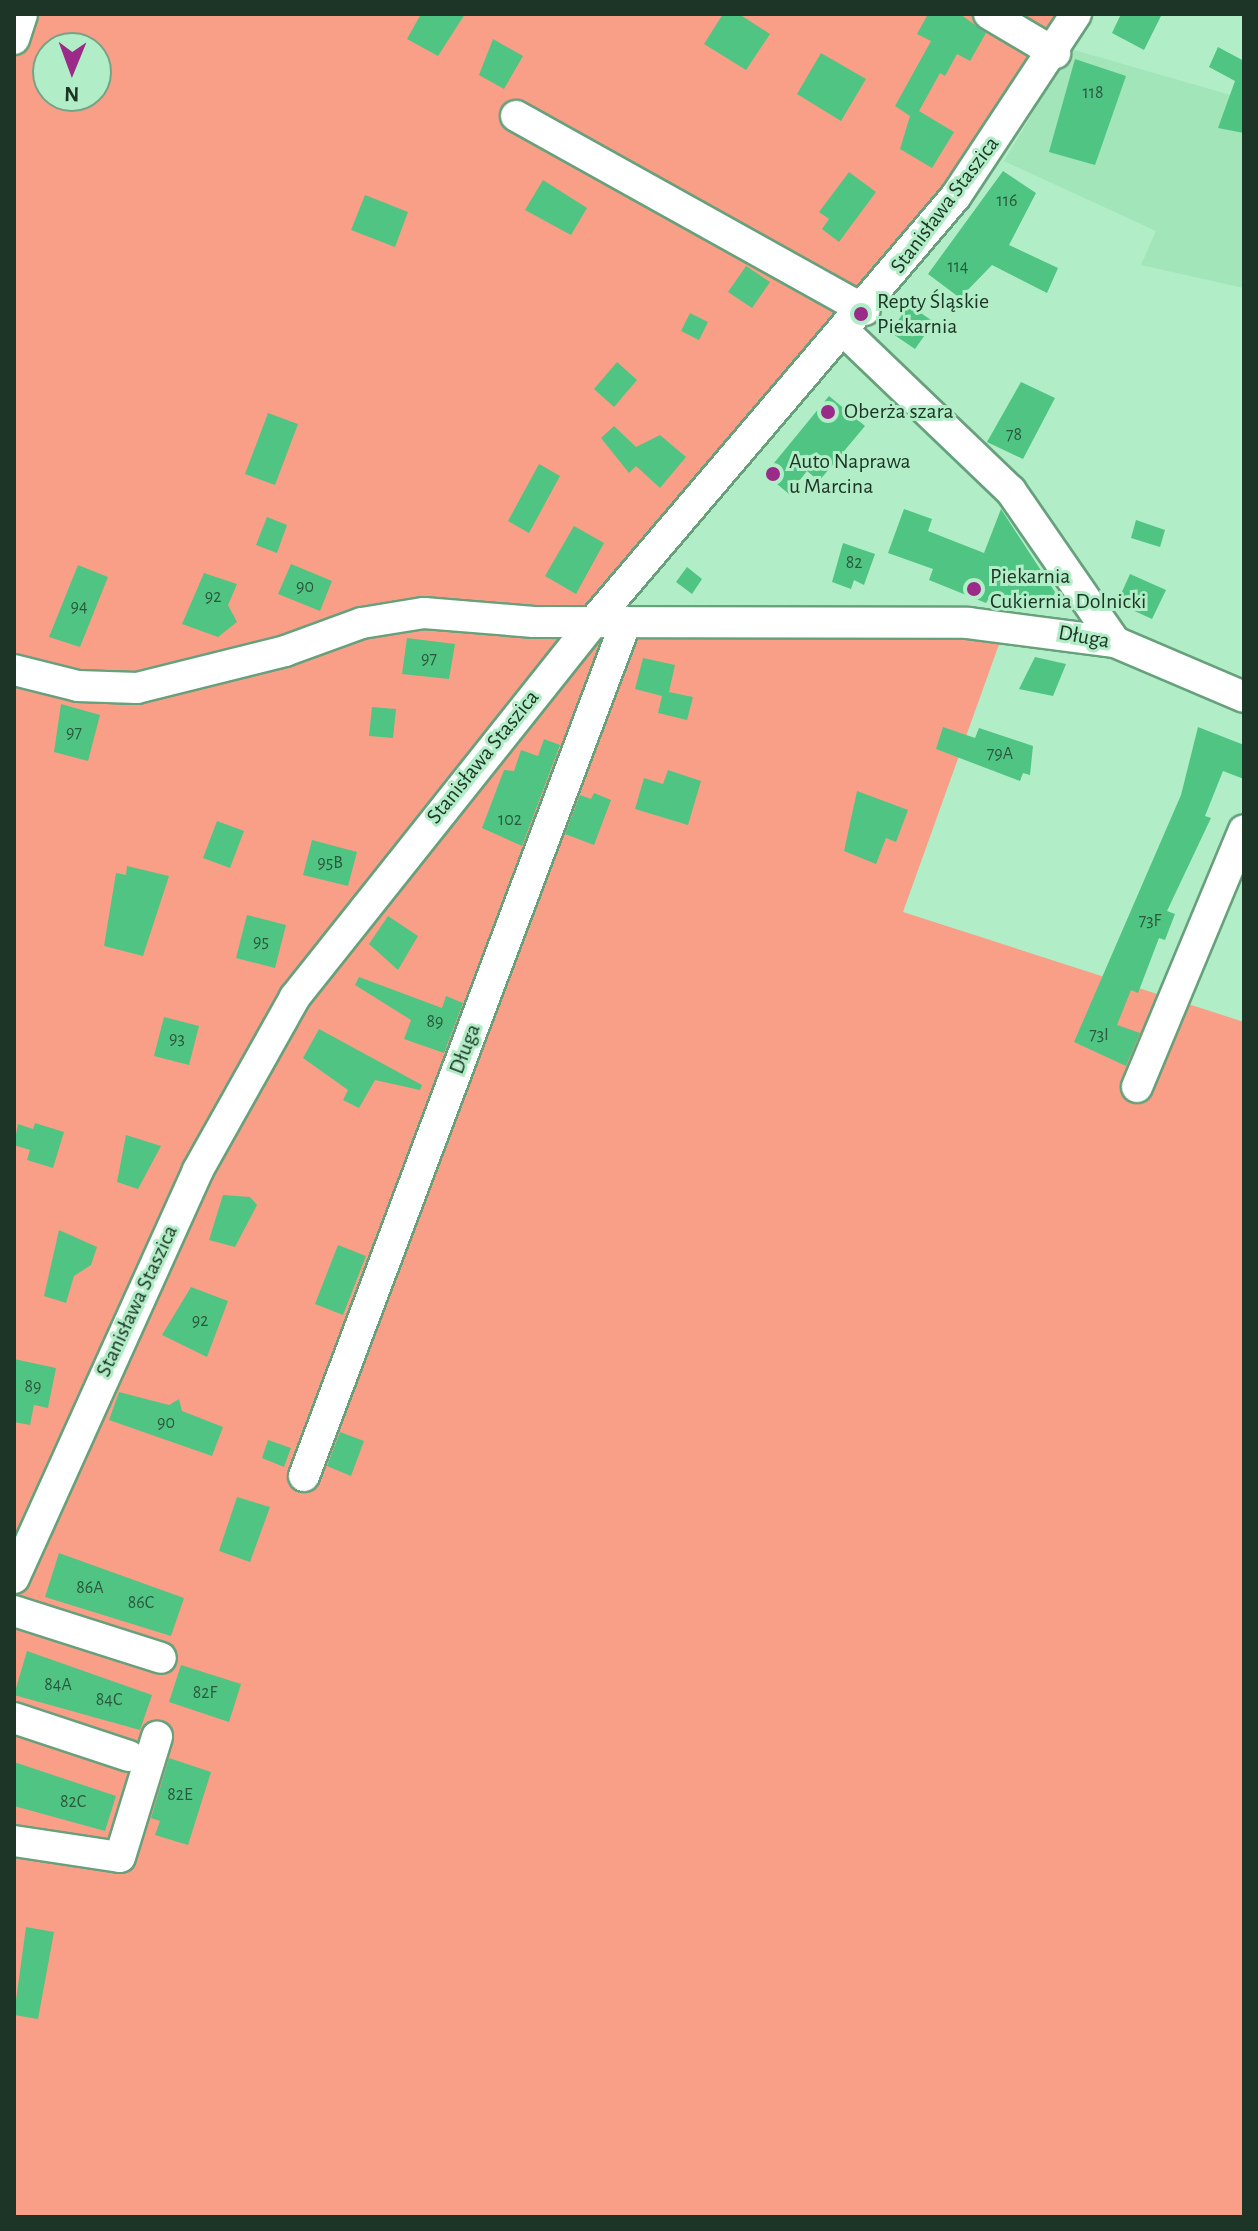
<!DOCTYPE html>
<meta charset="utf-8">
<style>
body{margin:0}
#map{position:relative;width:1258px;height:2231px;overflow:hidden;background:#b1edc6;font-family:"Alegreya Sans",sans-serif}
div>[style]{position:absolute}
.built>*{inset:0;background:#a1e5b9}
.green>*{inset:0;background:#f99f87}
.building>*{inset:0;background:#50c483}
.roads{filter:drop-shadow(2px 0 #67a17c) drop-shadow(-2px 0 #67a17c) drop-shadow(0 2px #67a17c) drop-shadow(0 -2px #67a17c)}
.minor>*{height:30px;margin:-15px;padding:0 15px;transform-origin:15px;border-radius:15px;background:#fff}
.dots>*{width:22px;height:22px;translate:-50% -50%;box-sizing:border-box;border:4px solid #b1edc6;border-radius:50%}
span{translate:-50% -50%;white-space:nowrap;text-align:center;line-height:1.15;-webkit-text-stroke:6px #b1edc6;paint-order:stroke}
.number-label{font-size:18px;color:#2a593d}
.number-label span{-webkit-text-stroke-width:0}
.street-label{font-size:22px;color:#1d3526}
.poi-label{font-size:22px;color:#1d3526}
.left{translate:0 -50%;text-align:left}
.frame{position:absolute;inset:0;border:16px solid #1d3526;pointer-events:none}
.north{position:absolute;left:32px;top:32px;width:80px;height:80px;box-sizing:border-box;background:#b1edc6;border:2px solid #76a386;border-radius:50%;rotate:181deg;font-size:22px;font-weight:700;line-height:32px;text-align:center;color:#1d3526}
.north::after{content:'';display:block;margin:auto;width:28px;height:36px;background:#9b2a88;clip-path:polygon(50% 0,100% 100%,50% 72%,0 100%)}
</style>
<div id="map">
<div class="built">
<i style="clip-path:polygon(1071px 49px,1244px 99px,1244px 288px,1141px 265px,1156px 231px,1004px 161px)"></i>
</div>
<div class="green">
<i style="clip-path:polygon(evenodd,14px 14px,1059px 14px,918px 230px,570px 641px,909px 628px,1002px 636px,903px 912px,1244px 1022px,1244px 2217px,14px 2217px,14px 14px,48px 48px,96px 48px,96px 96px,48px 96px,48px 48px)"></i>
</div>
<div class="building">
<i style="clip-path:polygon(421px 14px,465px 14px,438px 56px,407px 39px)"></i>
<i style="clip-path:polygon(723px 14px,739px 14px,770px 34px,746px 70px,704px 44px)"></i>
<i style="clip-path:polygon(928px 14px,960px 14px,986px 33px,970px 61px,957px 54px,945px 76px,940px 73px,919px 111px,954px 132px,932px 168px,900px 149px,910px 116px,895px 106px,931px 41px,917px 34px)"></i>
<i style="clip-path:polygon(1121px 14px,1162px 14px,1144px 50px,1112px 33px)"></i>
<i style="clip-path:polygon(493px 39px,523px 56px,504px 89px,479px 75px)"></i>
<i style="clip-path:polygon(1218px 47px,1244px 61px,1244px 133px,1218px 128px,1235px 81px,1209px 67px)"></i>
<i style="clip-path:polygon(821px 53px,866px 79px,841px 121px,797px 94px)"></i>
<i style="clip-path:polygon(1075px 59px,1126px 76px,1095px 165px,1049px 152px)"></i>
<i style="clip-path:polygon(1003px 171px,1036px 193px,1009px 245px,1058px 268px,1047px 293px,992px 265px,960px 298px,928px 274px)"></i>
<i style="clip-path:polygon(849px 172px,876px 192px,839px 242px,822px 229px,829px 219px,819px 212px)"></i>
<i style="clip-path:polygon(543px 180px,587px 208px,571px 235px,525px 210px)"></i>
<i style="clip-path:polygon(365px 195px,408px 212px,395px 247px,351px 230px)"></i>
<i style="clip-path:polygon(746px 266px,770px 282px,752px 308px,728px 292px)"></i>
<i style="clip-path:polygon(909px 305px,934px 322px,915px 349px,890px 332px)"></i>
<i style="clip-path:polygon(690px 313px,708px 322px,699px 340px,681px 331px)"></i>
<i style="clip-path:polygon(617px 362px,637px 380px,614px 407px,594px 389px)"></i>
<i style="clip-path:polygon(1021px 382px,1055px 398px,1023px 459px,987px 442px)"></i>
<i style="clip-path:polygon(829px 396px,865px 426px,819px 481px,807px 471px,789px 494px,765px 474px)"></i>
<i style="clip-path:polygon(268px 413px,298px 424px,275px 485px,245px 474px)"></i>
<i style="clip-path:polygon(614px 426px,636px 447px,660px 435px,686px 457px,660px 488px,636px 466px,629px 473px,601px 438px)"></i>
<i style="clip-path:polygon(539px 464px,560px 476px,529px 533px,508px 521px)"></i>
<i style="clip-path:polygon(904px 509px,932px 519px,928px 531px,984px 553px,1001px 509px,1055px 592px,1048px 608px,991px 595px,986px 603px,929px 580px,933px 569px,888px 553px)"></i>
<i style="clip-path:polygon(267px 517px,287px 525px,277px 553px,256px 545px)"></i>
<i style="clip-path:polygon(1136px 520px,1165px 530px,1160px 547px,1131px 538px)"></i>
<i style="clip-path:polygon(574px 526px,604px 543px,576px 594px,545px 576px)"></i>
<i style="clip-path:polygon(843px 543px,875px 554px,864px 585px,854px 580px,851px 589px,832px 582px)"></i>
<i style="clip-path:polygon(291px 564px,332px 581px,320px 611px,278px 594px)"></i>
<i style="clip-path:polygon(78px 565px,108px 577px,80px 647px,49px 637px)"></i>
<i style="clip-path:polygon(687px 567px,702px 579px,692px 594px,676px 582px)"></i>
<i style="clip-path:polygon(204px 573px,237px 584px,228px 605px,237px 622px,218px 637px,182px 624px)"></i>
<i style="clip-path:polygon(1130px 574px,1166px 590px,1152px 619px,1117px 603px)"></i>
<i style="clip-path:polygon(407px 638px,455px 644px,449px 679px,402px 674px)"></i>
<i style="clip-path:polygon(1035px 657px,1066px 664px,1053px 696px,1019px 689px)"></i>
<i style="clip-path:polygon(643px 658px,675px 665px,669px 692px,693px 697px,687px 720px,658px 713px,662px 696px,635px 689px)"></i>
<i style="clip-path:polygon(61px 704px,100px 715px,88px 761px,54px 752px)"></i>
<i style="clip-path:polygon(372px 707px,396px 709px,393px 738px,369px 736px)"></i>
<i style="clip-path:polygon(943px 727px,975px 738px,979px 728px,1033px 746px,1030px 775px,1023px 773px,1020px 781px,936px 749px)"></i>
<i style="clip-path:polygon(1198px 727px,1244px 745px,1244px 779px,1223px 771px,1205px 816px,1211px 818px,1167px 911px,1175px 914px,1165px 940px,1159px 938px,1138px 993px,1131px 990px,1117px 1025px,1140px 1033px,1126px 1066px,1074px 1042px,1181px 795px)"></i>
<i style="clip-path:polygon(544px 739px,560px 745px,522px 846px,482px 828px,504px 770px,514px 771px,521px 750px,538px 756px)"></i>
<i style="clip-path:polygon(668px 770px,701px 781px,688px 825px,635px 809px,644px 778px,663px 784px)"></i>
<i style="clip-path:polygon(857px 791px,908px 810px,896px 842px,886px 838px,876px 864px,844px 851px)"></i>
<i style="clip-path:polygon(594px 793px,611px 800px,594px 845px,565px 834px,580px 795px,591px 799px)"></i>
<i style="clip-path:polygon(217px 821px,244px 831px,230px 868px,203px 858px)"></i>
<i style="clip-path:polygon(312px 840px,357px 852px,348px 886px,303px 875px)"></i>
<i style="clip-path:polygon(127px 866px,169px 876px,143px 956px,104px 946px,116px 873px,126px 875px)"></i>
<i style="clip-path:polygon(247px 915px,286px 925px,275px 968px,236px 958px)"></i>
<i style="clip-path:polygon(388px 916px,418px 936px,398px 970px,369px 944px)"></i>
<i style="clip-path:polygon(359px 977px,442px 1008px,446px 996px,463px 1003px,444px 1053px,404px 1039px,411px 1020px,355px 985px)"></i>
<i style="clip-path:polygon(164px 1017px,199px 1026px,189px 1065px,154px 1056px)"></i>
<i style="clip-path:polygon(319px 1029px,422px 1085px,420px 1090px,375px 1080px,359px 1108px,343px 1100px,348px 1090px,303px 1058px)"></i>
<i style="clip-path:polygon(35px 1123px,64px 1132px,53px 1168px,27px 1160px,30px 1150px,14px 1145px,18px 1124px,33px 1129px)"></i>
<i style="clip-path:polygon(126px 1135px,161px 1146px,138px 1189px,117px 1182px)"></i>
<i style="clip-path:polygon(223px 1195px,250px 1197px,257px 1205px,235px 1247px,209px 1240px)"></i>
<i style="clip-path:polygon(59px 1230px,97px 1247px,91px 1265px,74px 1276px,66px 1303px,44px 1296px)"></i>
<i style="clip-path:polygon(338px 1245px,366px 1256px,343px 1315px,315px 1304px)"></i>
<i style="clip-path:polygon(191px 1287px,228px 1301px,207px 1357px,162px 1335px)"></i>
<i style="clip-path:polygon(14px 1359px,56px 1368px,48px 1408px,34px 1405px,30px 1425px,14px 1422px)"></i>
<i style="clip-path:polygon(119px 1392px,169px 1405px,179px 1399px,182px 1411px,223px 1427px,212px 1456px,109px 1420px)"></i>
<i style="clip-path:polygon(340px 1432px,364px 1441px,351px 1476px,327px 1466px)"></i>
<i style="clip-path:polygon(268px 1440px,291px 1448px,284px 1467px,262px 1458px)"></i>
<i style="clip-path:polygon(237px 1497px,270px 1507px,250px 1562px,219px 1551px)"></i>
<i style="clip-path:polygon(59px 1553px,184px 1598px,171px 1636px,45px 1597px)"></i>
<i style="clip-path:polygon(27px 1651px,152px 1695px,140px 1730px,14px 1695px)"></i>
<i style="clip-path:polygon(181px 1665px,241px 1684px,229px 1722px,169px 1702px)"></i>
<i style="clip-path:polygon(169px 1758px,211px 1772px,188px 1845px,155px 1835px,160px 1821px,151px 1818px)"></i>
<i style="clip-path:polygon(14px 1762px,116px 1796px,105px 1831px,14px 1806px)"></i>
<i style="clip-path:polygon(26px 1927px,54px 1932px,38px 2019px,14px 2015px)"></i>
</div>
<div class="roads">
<div class="minor">
<i style="left:989px;top:14px;width:77px;rotate:30.6deg"></i>
<i style="left:14px;top:39px;width:26px;rotate:-72deg"></i>
<i style="left:516px;top:116px;width:399px;rotate:29.1deg"></i>
<i style="left:846px;top:333px;width:228px;rotate:43.8deg"></i>
<i style="left:1011px;top:491px;width:183px;rotate:55.4deg"></i>
<i style="left:14px;top:670px;width:66px;rotate:14deg"></i>
<i style="left:78px;top:686px;width:59px;rotate:1.9deg"></i>
<i style="left:137px;top:688px;width:153px;rotate:-14deg"></i>
<i style="left:285px;top:651px;width:82px;rotate:-20deg"></i>
<i style="left:362px;top:623px;width:63px;rotate:-9.2deg"></i>
<i style="left:424px;top:613px;width:110px;rotate:4.7deg"></i>
<i style="left:534px;top:622px;width:434px;rotate:0.1deg"></i>
<i style="left:968px;top:623px;width:148px;rotate:7.4deg"></i>
<i style="left:1115px;top:642px;width:140px;rotate:23.1deg"></i>
<i style="left:1137px;top:1087px;width:278px;rotate:-67.4deg"></i>
<i style="left:304px;top:1476px;width:913px;rotate:-69.34deg"></i>
<i style="left:14px;top:1578px;width:448px;rotate:-65.7deg"></i>
<i style="left:198px;top:1170px;width:198px;rotate:-60.7deg"></i>
<i style="left:295px;top:997px;width:480px;rotate:-51.5deg"></i>
<i style="left:594px;top:621px;width:558px;rotate:-49.58deg"></i>
<i style="left:956px;top:196px;width:218px;rotate:-56.6deg"></i>
<i style="left:14px;top:1611px;width:154px;rotate:17.7deg"></i>
<i style="left:14px;top:1718px;width:121px;rotate:18.3deg"></i>
<i style="left:14px;top:1841px;width:107px;rotate:8.6deg"></i>
<i style="left:120px;top:1857px;width:126px;rotate:-72.9deg"></i>
</div>
</div>
<div class="dots">
<i style="left:861px;top:314px;background:#9b2a88"></i>
<i style="left:828px;top:412px;background:#9b2a88"></i>
<i style="left:773px;top:474px;background:#9b2a88"></i>
<i style="left:974px;top:589px;background:#9b2a88"></i>
</div>
<div class="number-label">
<span style="left:1093px;top:93px">118</span>
<span style="left:1007px;top:201px">116</span>
<span style="left:958px;top:267px">114</span>
<span style="left:1014px;top:435px">78</span>
<span style="left:854px;top:563px">82</span>
<span style="left:305px;top:587px">90</span>
<span style="left:213px;top:597px">92</span>
<span style="left:79px;top:607px">94</span>
<span style="left:429px;top:659px">97</span>
<span style="left:74px;top:733px">97</span>
<span style="left:1000px;top:754px">79A</span>
<span style="left:510px;top:820px">102</span>
<span style="left:330px;top:863px">95B</span>
<span style="left:1150px;top:921px">73F</span>
<span style="left:261px;top:942px">95</span>
<span style="left:435px;top:1022px">89</span>
<span style="left:1099px;top:1035px">73I</span>
<span style="left:177px;top:1039px">93</span>
<span style="left:200px;top:1321px">92</span>
<span style="left:33px;top:1387px">89</span>
<span style="left:166px;top:1423px">90</span>
<span style="left:90px;top:1588px">86A</span>
<span style="left:141px;top:1603px">86C</span>
<span style="left:58px;top:1685px">84A</span>
<span style="left:205px;top:1693px">82F</span>
<span style="left:109px;top:1700px">84C</span>
<span style="left:180px;top:1795px">82E</span>
<span style="left:73px;top:1802px">82C</span>
</div>
<div class="street-label">
<span style="left:945px;top:205px;rotate:-53deg">Stanisława Staszica</span>
<span style="left:1084px;top:637px;rotate:10deg">Długa</span>
<span style="left:483px;top:757px;rotate:-51deg">Stanisława Staszica</span>
<span style="left:465px;top:1049px;rotate:-69deg">Długa</span>
<span style="left:137px;top:1301px;rotate:-65deg">Stanisława Staszica</span>
</div>
<div class="poi-label">
<span class="left" style="left:877px;top:314px">Repty Śląskie<br>Piekarnia</span>
<span class="left" style="left:844px;top:412px">Oberża szara</span>
<span class="left" style="left:789px;top:474px">Auto Naprawa<br>u Marcina</span>
<span class="left" style="left:990px;top:589px">Piekarnia<br>Cukiernia Dolnicki</span>
</div>
<div class="frame"></div>
<div class="north">N</div>
</div>
